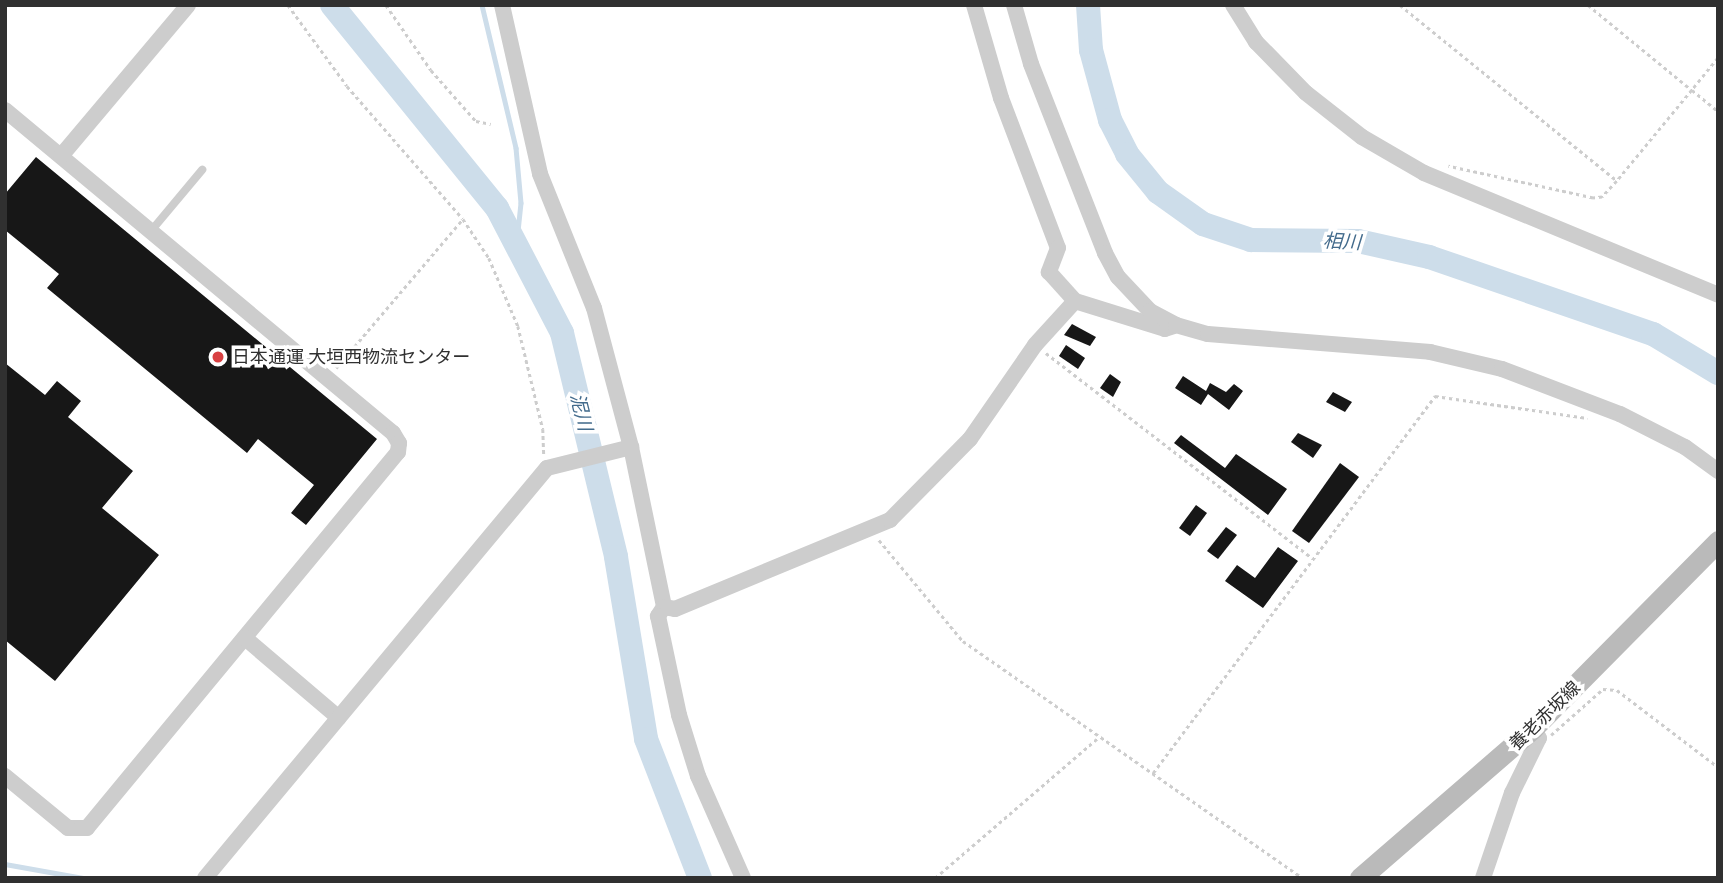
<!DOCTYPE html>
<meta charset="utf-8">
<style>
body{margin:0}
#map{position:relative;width:1723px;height:883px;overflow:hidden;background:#fff;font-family:"Roboto Condensed","Noto Sans JP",sans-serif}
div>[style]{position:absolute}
.stream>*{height:4.5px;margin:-2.25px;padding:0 2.25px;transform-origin:2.25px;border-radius:2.25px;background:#cdddea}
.river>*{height:24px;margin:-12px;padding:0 12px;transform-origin:12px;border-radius:12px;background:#cdddea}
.building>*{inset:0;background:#171717}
.path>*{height:2.5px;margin-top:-1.25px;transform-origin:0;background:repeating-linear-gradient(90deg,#cdcdcd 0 3.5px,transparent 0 7px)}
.lane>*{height:8px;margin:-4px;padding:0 4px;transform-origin:4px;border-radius:4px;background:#cdcdcd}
.street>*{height:16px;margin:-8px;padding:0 8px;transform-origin:8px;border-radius:8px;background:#cdcdcd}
.secondary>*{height:21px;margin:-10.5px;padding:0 10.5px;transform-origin:10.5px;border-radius:10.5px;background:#bababa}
.dots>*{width:19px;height:19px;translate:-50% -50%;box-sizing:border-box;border:4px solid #fff;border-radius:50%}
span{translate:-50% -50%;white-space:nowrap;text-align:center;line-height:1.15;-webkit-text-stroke:7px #fff;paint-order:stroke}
.poi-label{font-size:18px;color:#303030}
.left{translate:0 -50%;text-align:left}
.street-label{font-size:18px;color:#303030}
.water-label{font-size:19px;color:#436b8c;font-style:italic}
.frame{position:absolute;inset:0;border:7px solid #303030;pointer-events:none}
</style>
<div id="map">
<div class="stream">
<i style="left:482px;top:5px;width:147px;rotate:76.6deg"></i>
<i style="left:516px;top:148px;width:55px;rotate:84.8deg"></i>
<i style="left:521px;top:203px;width:37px;rotate:96deg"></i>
<i style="left:5px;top:864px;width:79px;rotate:10.2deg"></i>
</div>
<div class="river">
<i style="left:332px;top:5px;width:262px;rotate:50.9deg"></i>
<i style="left:497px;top:208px;width:141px;rotate:62.5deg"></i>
<i style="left:562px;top:333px;width:230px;rotate:76.4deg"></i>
<i style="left:616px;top:557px;width:184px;rotate:80.6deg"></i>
<i style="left:646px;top:739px;width:149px;rotate:68.8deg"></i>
<i style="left:1088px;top:5px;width:45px;rotate:86.2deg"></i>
<i style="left:1091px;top:50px;width:73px;rotate:74.8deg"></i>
<i style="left:1110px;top:120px;width:38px;rotate:63deg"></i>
<i style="left:1127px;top:154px;width:49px;rotate:50.8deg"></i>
<i style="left:1158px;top:192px;width:55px;rotate:35.4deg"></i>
<i style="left:1203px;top:224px;width:51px;rotate:18.4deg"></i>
<i style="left:1251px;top:240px;width:107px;rotate:0.5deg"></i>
<i style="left:1358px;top:241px;width:73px;rotate:12.7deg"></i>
<i style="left:1429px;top:257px;width:237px;rotate:19deg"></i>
<i style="left:1653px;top:334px;width:76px;rotate:31deg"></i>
</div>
<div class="building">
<i style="clip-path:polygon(36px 157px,377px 439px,306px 525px,291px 513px,314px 485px,258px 439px,247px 453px,47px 288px,59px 274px,5px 230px,5px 194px)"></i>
<i style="clip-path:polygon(1072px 324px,1096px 337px,1090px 346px,1064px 335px)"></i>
<i style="clip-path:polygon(1066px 345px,1085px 358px,1078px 369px,1059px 356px)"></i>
<i style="clip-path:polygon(5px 363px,45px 395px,57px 381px,81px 401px,68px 417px,133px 471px,102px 508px,159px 555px,55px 681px,5px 640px)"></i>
<i style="clip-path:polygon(1110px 374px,1121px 382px,1113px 397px,1100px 388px)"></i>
<i style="clip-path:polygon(1183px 376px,1206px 391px,1210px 383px,1226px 392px,1234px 384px,1243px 391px,1229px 410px,1208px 394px,1201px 405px,1175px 388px)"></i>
<i style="clip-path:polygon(1333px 392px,1352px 402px,1345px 412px,1326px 402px)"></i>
<i style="clip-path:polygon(1298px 433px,1322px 445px,1313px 458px,1291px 442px)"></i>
<i style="clip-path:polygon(1181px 435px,1225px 468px,1236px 454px,1287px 489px,1268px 515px,1174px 443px)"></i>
<i style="clip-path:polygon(1340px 463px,1359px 477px,1309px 543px,1292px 531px)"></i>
<i style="clip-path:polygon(1196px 505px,1207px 513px,1190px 536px,1179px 528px)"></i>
<i style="clip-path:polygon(1226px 527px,1237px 535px,1218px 559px,1207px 551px)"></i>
<i style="clip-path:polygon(1278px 547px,1298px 561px,1263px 608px,1225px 581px,1237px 565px,1255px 578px)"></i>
</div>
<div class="path">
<i style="left:288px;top:5px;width:100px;rotate:53.9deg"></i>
<i style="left:347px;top:86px;width:176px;rotate:48.9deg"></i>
<i style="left:386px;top:5px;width:79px;rotate:55.3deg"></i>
<i style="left:431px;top:70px;width:68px;rotate:48.6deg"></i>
<i style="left:476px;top:121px;width:15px;rotate:11deg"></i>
<i style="left:1400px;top:5px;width:279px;rotate:39deg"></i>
<i style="left:1617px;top:181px;width:22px;rotate:133deg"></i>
<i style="left:1602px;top:197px;width:9px;rotate:174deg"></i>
<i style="left:1593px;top:198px;width:148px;rotate:-167.6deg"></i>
<i style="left:1588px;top:5px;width:134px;rotate:39.3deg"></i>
<i style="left:1692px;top:90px;width:118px;rotate:129.5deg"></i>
<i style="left:1718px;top:58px;width:41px;rotate:129.1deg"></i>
<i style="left:1692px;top:90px;width:33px;rotate:39deg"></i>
<i style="left:1046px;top:353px;width:336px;rotate:37.6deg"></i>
<i style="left:336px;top:368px;width:196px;rotate:-49.6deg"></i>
<i style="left:463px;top:219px;width:47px;rotate:56.3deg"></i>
<i style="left:489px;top:258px;width:74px;rotate:66.9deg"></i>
<i style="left:518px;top:326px;width:106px;rotate:76.4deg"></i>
<i style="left:543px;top:429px;width:25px;rotate:88deg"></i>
<i style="left:879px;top:540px;width:131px;rotate:50.3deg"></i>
<i style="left:963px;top:641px;width:414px;rotate:34.9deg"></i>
<i style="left:1551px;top:735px;width:69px;rotate:-41.5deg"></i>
<i style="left:1603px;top:689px;width:14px;rotate:4deg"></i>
<i style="left:1617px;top:690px;width:127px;rotate:37.3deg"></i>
<i style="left:1153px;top:773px;width:471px;rotate:-53.2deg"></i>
<i style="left:1435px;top:396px;width:154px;rotate:8.2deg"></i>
<i style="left:935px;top:878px;width:216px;rotate:-40.7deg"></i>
</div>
<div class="lane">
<i style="left:151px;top:231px;width:80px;rotate:-50.1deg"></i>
</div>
<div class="street">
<i style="left:502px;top:5px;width:173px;rotate:77.3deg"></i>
<i style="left:540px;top:174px;width:144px;rotate:68.1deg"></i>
<i style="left:594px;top:308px;width:144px;rotate:75.1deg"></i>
<i style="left:631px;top:447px;width:163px;rotate:78.3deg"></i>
<i style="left:974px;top:5px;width:97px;rotate:73.8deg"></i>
<i style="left:1001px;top:98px;width:160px;rotate:69.2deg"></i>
<i style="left:1058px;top:248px;width:26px;rotate:111deg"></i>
<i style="left:1049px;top:272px;width:39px;rotate:48deg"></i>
<i style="left:1075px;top:301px;width:94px;rotate:17.3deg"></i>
<i style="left:1165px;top:329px;width:9px;rotate:-18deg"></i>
<i style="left:1014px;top:5px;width:61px;rotate:73.9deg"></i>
<i style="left:1031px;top:64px;width:203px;rotate:68.6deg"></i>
<i style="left:1105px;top:253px;width:27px;rotate:62deg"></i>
<i style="left:1118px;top:277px;width:47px;rotate:46.7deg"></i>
<i style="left:1150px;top:311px;width:30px;rotate:28deg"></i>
<i style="left:1176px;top:325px;width:33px;rotate:16deg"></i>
<i style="left:1208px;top:334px;width:223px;rotate:4.6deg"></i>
<i style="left:1430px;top:352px;width:74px;rotate:13.3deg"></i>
<i style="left:1502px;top:369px;width:126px;rotate:20.9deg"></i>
<i style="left:1620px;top:414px;width:73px;rotate:26.9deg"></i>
<i style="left:1685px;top:447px;width:41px;rotate:36deg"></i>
<i style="left:1233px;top:5px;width:44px;rotate:58.1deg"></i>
<i style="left:1256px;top:42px;width:71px;rotate:45.6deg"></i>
<i style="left:1306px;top:93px;width:71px;rotate:38.2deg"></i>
<i style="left:1362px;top:137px;width:72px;rotate:30.1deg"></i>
<i style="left:1424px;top:173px;width:318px;rotate:22.5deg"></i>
<i style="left:5px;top:110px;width:505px;rotate:39.78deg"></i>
<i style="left:393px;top:433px;width:12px;rotate:59deg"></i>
<i style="left:399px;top:443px;width:9px;rotate:96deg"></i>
<i style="left:398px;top:452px;width:488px;rotate:129.6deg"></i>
<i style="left:87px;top:828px;width:19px;rotate:180deg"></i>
<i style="left:68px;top:828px;width:82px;rotate:-140.5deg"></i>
<i style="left:61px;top:156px;width:197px;rotate:-49.9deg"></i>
<i style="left:664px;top:607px;width:11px;rotate:10deg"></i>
<i style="left:675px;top:609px;width:233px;rotate:-22.5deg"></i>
<i style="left:890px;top:520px;width:114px;rotate:-45.4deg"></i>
<i style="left:970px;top:439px;width:114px;rotate:-55.3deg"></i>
<i style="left:1035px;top:345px;width:59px;rotate:-47.7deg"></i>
<i style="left:664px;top:607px;width:11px;rotate:124deg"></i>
<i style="left:658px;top:616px;width:101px;rotate:78deg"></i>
<i style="left:679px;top:715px;width:64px;rotate:72.7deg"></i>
<i style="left:698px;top:776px;width:111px;rotate:66.2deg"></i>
<i style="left:245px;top:638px;width:123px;rotate:40.4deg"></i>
<i style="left:205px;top:878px;width:534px;rotate:-50.17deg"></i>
<i style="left:547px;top:468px;width:87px;rotate:-14deg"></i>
<i style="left:1483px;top:878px;width:90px;rotate:-71.2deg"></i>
<i style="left:1512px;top:793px;width:61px;rotate:-63.9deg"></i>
<i style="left:1539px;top:738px;width:12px;rotate:-121deg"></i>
</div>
<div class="secondary">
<i style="left:1360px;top:878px;width:229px;rotate:-40.9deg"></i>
<i style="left:1533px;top:728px;width:263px;rotate:-45.3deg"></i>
</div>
<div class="dots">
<i style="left:218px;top:357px;background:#d84042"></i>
</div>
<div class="poi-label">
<span class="left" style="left:232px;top:357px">日本通運 大垣西物流センター</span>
</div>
<div class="street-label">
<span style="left:1545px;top:716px;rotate:-44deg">養老赤坂線</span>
</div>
<div class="water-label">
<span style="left:1342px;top:242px;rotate:3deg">相川</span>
<span style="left:581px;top:412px;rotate:76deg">泥川</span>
</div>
<div class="frame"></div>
</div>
